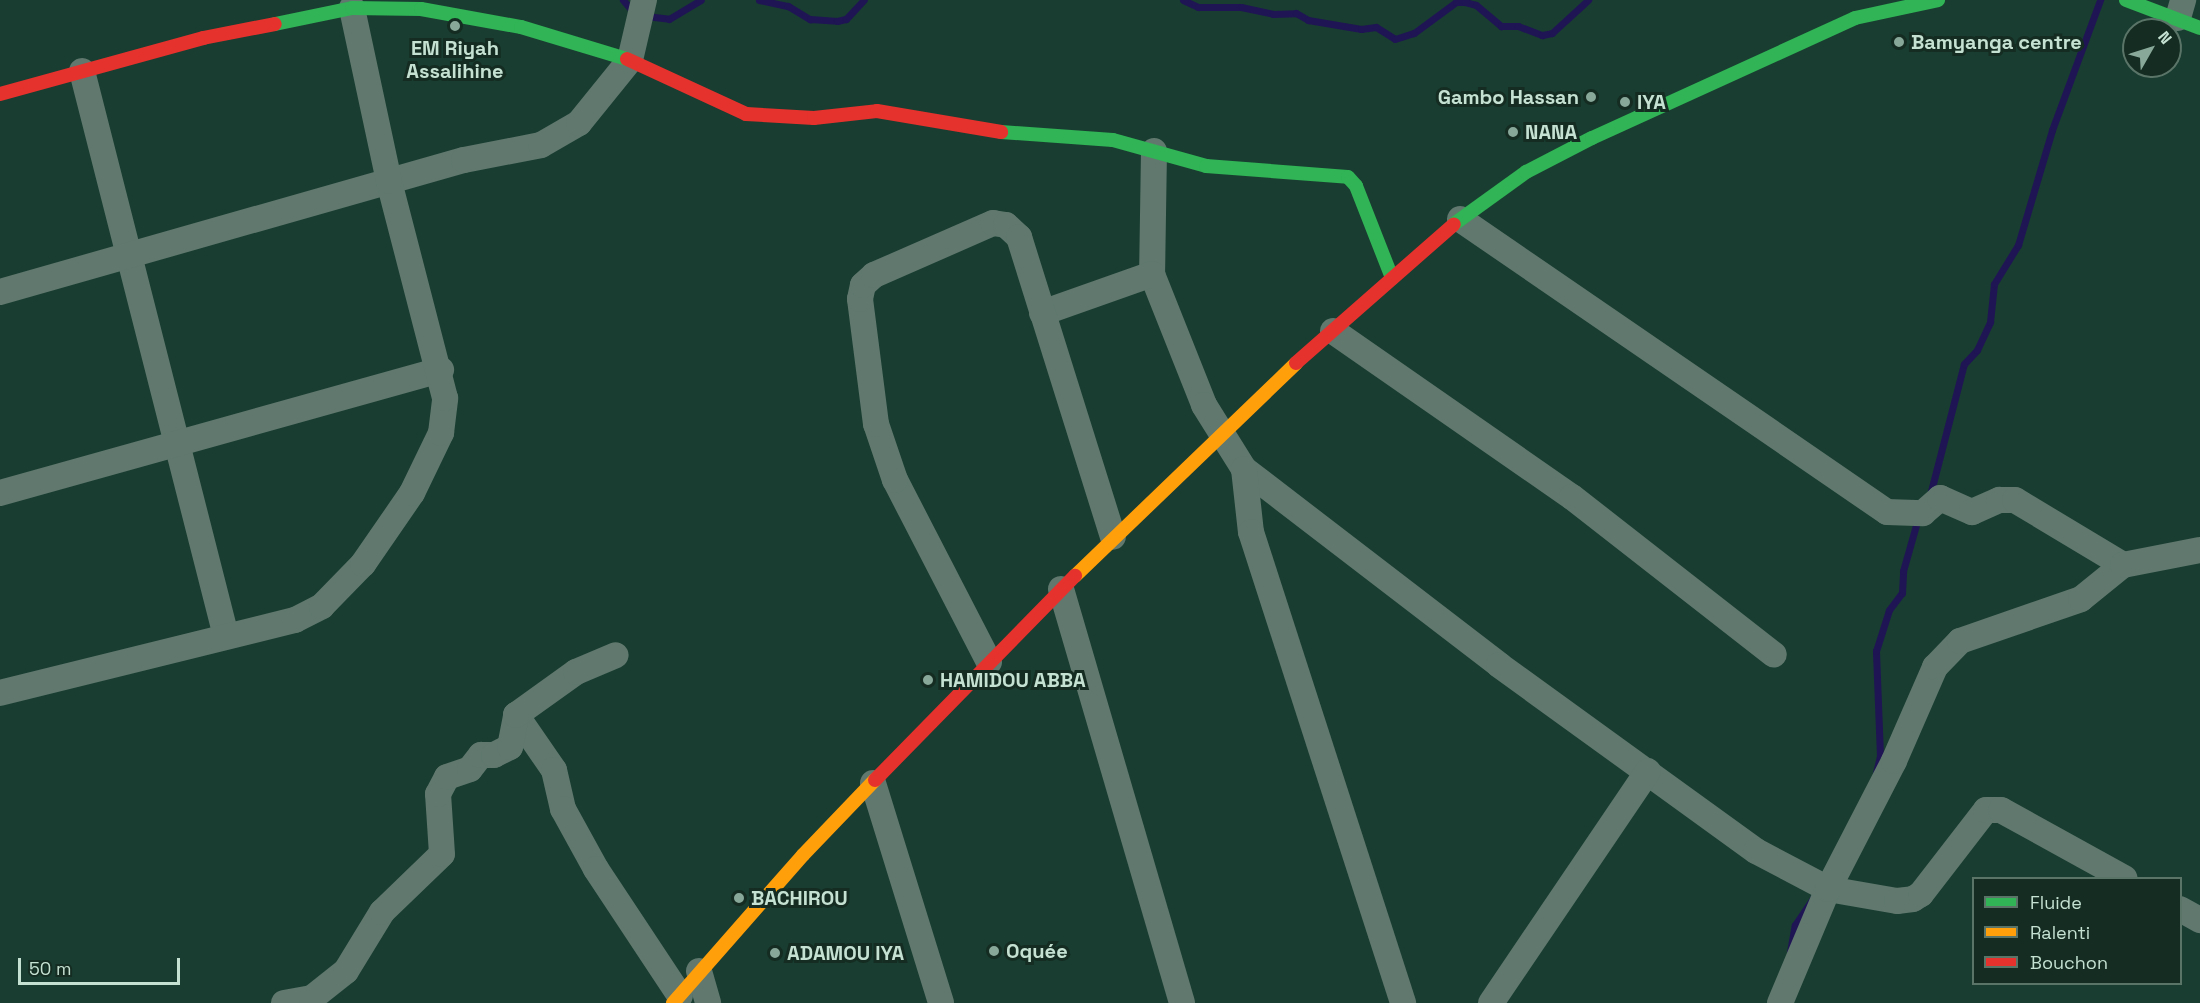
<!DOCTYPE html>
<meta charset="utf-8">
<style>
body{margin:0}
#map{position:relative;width:2200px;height:1003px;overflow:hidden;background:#193d31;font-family:"Space Grotesk",sans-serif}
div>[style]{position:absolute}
.stream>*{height:7px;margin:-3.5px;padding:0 3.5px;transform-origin:3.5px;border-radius:3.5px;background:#1f1554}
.street>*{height:26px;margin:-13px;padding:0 13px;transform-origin:13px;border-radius:13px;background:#60786e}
.fast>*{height:14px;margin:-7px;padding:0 7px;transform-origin:7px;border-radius:7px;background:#30b455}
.slow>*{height:14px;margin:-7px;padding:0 7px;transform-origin:7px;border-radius:7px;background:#ff9f0a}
.jam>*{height:14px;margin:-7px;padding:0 7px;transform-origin:7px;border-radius:7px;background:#e5322d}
.dots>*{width:16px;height:16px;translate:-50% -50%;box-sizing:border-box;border:3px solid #142c21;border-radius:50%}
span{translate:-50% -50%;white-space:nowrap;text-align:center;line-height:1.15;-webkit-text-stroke:6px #142c21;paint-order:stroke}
.poi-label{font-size:20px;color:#c4e1d2;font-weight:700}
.left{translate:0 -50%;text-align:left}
.right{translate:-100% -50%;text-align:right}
.legend{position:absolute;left:1972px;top:877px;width:210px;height:108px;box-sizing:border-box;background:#142c21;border:2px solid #5a7468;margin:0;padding:8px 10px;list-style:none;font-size:18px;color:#c4e1d2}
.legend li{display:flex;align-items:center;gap:12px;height:30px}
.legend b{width:30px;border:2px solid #5a7468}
.north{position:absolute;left:2122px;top:18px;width:60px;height:60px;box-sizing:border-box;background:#142c21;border:2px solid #5a7468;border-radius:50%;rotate:51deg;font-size:16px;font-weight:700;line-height:24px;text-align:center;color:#c4e1d2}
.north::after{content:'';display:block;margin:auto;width:21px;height:27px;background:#88a89a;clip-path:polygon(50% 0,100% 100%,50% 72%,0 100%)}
.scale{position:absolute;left:18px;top:958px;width:162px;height:27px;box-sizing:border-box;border:3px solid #c4e1d2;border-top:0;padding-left:8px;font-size:18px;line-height:21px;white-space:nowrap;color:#c4e1d2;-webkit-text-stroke:4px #142c21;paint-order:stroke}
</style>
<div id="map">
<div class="stream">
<i style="left:623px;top:0;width:18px;rotate:49deg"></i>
<i style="left:759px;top:0;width:30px;rotate:12deg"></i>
<i style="left:788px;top:6px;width:26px;rotate:31deg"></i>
<i style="left:810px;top:19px;width:27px;rotate:4deg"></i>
<i style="left:837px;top:21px;width:9px;rotate:-13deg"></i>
<i style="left:846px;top:19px;width:26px;rotate:-47deg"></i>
<i style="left:1183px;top:0;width:17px;rotate:25deg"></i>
<i style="left:1198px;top:7px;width:43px"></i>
<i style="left:1241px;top:7px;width:33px;rotate:12deg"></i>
<i style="left:1273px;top:14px;width:23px;rotate:-2deg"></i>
<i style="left:1296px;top:13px;width:14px;rotate:30deg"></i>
<i style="left:1308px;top:20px;width:54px;rotate:9.6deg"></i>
<i style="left:1361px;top:29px;width:15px;rotate:-8deg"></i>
<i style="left:1376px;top:27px;width:22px;rotate:32deg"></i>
<i style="left:1395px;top:39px;width:20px;rotate:-18deg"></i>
<i style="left:1414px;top:33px;width:52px;rotate:-36.4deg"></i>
<i style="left:1456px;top:2px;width:9px"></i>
<i style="left:1465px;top:2px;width:11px;rotate:15deg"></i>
<i style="left:1476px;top:5px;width:33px;rotate:40deg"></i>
<i style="left:1501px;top:26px;width:17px"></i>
<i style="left:1518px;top:26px;width:26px;rotate:21deg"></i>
<i style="left:1542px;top:35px;width:10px;rotate:-11deg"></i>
<i style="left:1552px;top:33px;width:49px;rotate:-42.5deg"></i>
<i style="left:646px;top:16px;width:23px;rotate:7deg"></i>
<i style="left:669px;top:19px;width:37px;rotate:-31deg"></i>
<i style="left:1930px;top:495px;width:135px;rotate:-75.5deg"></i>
<i style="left:1964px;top:364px;width:19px;rotate:-47deg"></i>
<i style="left:1977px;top:350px;width:31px;rotate:-65deg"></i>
<i style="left:1990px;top:322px;width:38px;rotate:-84deg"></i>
<i style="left:1994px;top:284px;width:46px;rotate:-58.4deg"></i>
<i style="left:2018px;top:245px;width:120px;rotate:-73.5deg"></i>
<i style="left:2052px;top:130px;width:139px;rotate:-69.7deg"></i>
<i style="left:1876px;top:773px;width:17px;rotate:-77deg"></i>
<i style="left:1880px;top:756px;width:105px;rotate:-92.2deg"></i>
<i style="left:1876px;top:651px;width:43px;rotate:-72.4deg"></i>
<i style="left:1889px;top:610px;width:21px;rotate:-53deg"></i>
<i style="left:1902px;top:593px;width:22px;rotate:-87deg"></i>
<i style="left:1903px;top:571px;width:55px;rotate:-74.2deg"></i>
<i style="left:1790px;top:952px;width:27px;rotate:-80deg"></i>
<i style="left:1795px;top:925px;width:37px;rotate:-56deg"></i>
</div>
<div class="street">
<i style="left:2178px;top:18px;width:19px;rotate:-74deg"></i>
<i style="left:82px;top:71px;width:583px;rotate:75.7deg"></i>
<i style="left:1154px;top:151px;width:123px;rotate:90.9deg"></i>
<i style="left:1152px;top:274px;width:141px;rotate:68.3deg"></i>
<i style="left:1204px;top:405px;width:75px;rotate:58deg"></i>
<i style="left:1244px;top:469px;width:322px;rotate:37.5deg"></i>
<i style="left:1499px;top:665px;width:317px;rotate:35.9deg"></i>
<i style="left:1756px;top:851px;width:81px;rotate:27.8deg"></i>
<i style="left:1828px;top:889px;width:70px;rotate:9.9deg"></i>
<i style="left:1897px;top:901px;width:16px;rotate:-7deg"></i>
<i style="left:1913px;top:899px;width:9px;rotate:-32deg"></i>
<i style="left:1921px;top:894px;width:106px;rotate:-52.3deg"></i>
<i style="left:1986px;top:810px;width:15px"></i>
<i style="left:2001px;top:810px;width:141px;rotate:28.9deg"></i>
<i style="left:1460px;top:219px;width:518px;rotate:34.46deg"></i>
<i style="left:1887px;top:512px;width:36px;rotate:2deg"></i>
<i style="left:1923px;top:513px;width:23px;rotate:-41deg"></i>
<i style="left:1940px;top:498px;width:35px;rotate:24deg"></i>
<i style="left:1972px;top:512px;width:30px;rotate:-24deg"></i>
<i style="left:1999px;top:500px;width:16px"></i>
<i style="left:2015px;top:500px;width:126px;rotate:31deg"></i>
<i style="left:0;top:292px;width:482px;rotate:-15.9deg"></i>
<i style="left:464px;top:160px;width:78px;rotate:-11deg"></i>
<i style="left:541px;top:145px;width:44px;rotate:-30.1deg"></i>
<i style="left:579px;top:123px;width:81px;rotate:-51deg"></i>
<i style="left:630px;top:60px;width:62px;rotate:-76.9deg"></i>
<i style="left:1042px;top:313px;width:117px;rotate:-19.5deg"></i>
<i style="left:1333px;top:331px;width:291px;rotate:34.8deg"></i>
<i style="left:1572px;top:497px;width:256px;rotate:38deg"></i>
<i style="left:1244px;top:469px;width:63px;rotate:83.7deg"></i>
<i style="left:1251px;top:532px;width:495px;rotate:72.1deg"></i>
<i style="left:0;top:493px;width:458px;rotate:-15.6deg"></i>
<i style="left:1061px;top:589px;width:431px;rotate:73.7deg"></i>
<i style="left:989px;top:662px;width:205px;rotate:-117.3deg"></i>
<i style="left:895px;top:480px;width:59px;rotate:-108.7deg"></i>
<i style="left:876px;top:424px;width:126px;rotate:-97.3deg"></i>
<i style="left:860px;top:299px;width:14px;rotate:-78deg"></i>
<i style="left:863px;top:285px;width:15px;rotate:-42deg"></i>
<i style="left:874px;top:275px;width:130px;rotate:-23.6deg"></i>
<i style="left:993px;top:223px;width:13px;rotate:9deg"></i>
<i style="left:1006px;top:225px;width:18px;rotate:43deg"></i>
<i style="left:1019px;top:237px;width:314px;rotate:72.6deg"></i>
<i style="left:0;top:693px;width:304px;rotate:-13.9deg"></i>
<i style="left:295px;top:620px;width:30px;rotate:-27deg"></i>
<i style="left:322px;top:606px;width:59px;rotate:-45.7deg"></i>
<i style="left:363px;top:564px;width:86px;rotate:-55.4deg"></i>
<i style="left:412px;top:493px;width:67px;rotate:-64.2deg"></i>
<i style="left:441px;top:433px;width:35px;rotate:-83deg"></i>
<i style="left:445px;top:398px;width:224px;rotate:-104.5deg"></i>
<i style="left:389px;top:181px;width:177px;rotate:-102.1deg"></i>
<i style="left:516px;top:715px;width:67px;rotate:55.4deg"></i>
<i style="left:554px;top:770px;width:40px;rotate:77deg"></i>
<i style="left:563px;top:809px;width:68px;rotate:61.2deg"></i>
<i style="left:596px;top:869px;width:152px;rotate:56.5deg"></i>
<i style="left:873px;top:783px;width:230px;rotate:72.8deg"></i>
<i style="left:2180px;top:909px;width:23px;rotate:29deg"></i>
<i style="left:699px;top:971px;width:33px;rotate:74deg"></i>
<i style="left:284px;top:1003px;width:28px;rotate:-10deg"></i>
<i style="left:312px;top:998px;width:43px;rotate:-38.5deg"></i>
<i style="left:346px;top:971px;width:69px;rotate:-58.6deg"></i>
<i style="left:382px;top:912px;width:83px;rotate:-44deg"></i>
<i style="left:442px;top:854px;width:60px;rotate:-93.8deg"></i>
<i style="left:438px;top:794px;width:19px;rotate:-62deg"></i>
<i style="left:447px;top:777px;width:24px;rotate:-19deg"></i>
<i style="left:470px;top:769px;width:18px;rotate:-52deg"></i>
<i style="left:481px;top:755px;width:13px"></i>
<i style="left:494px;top:755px;width:18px;rotate:-27deg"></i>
<i style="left:510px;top:747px;width:33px;rotate:-79deg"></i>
<i style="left:516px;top:715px;width:74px;rotate:-35.6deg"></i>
<i style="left:576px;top:672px;width:43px;rotate:-23deg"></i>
<i style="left:1491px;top:1003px;width:280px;rotate:-55.9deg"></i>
<i style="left:1780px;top:1003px;width:124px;rotate:-67.2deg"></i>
<i style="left:1828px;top:889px;width:144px;rotate:-62.7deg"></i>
<i style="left:1894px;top:761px;width:103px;rotate:-66.4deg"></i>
<i style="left:1935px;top:667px;width:36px;rotate:-46deg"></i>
<i style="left:1960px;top:641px;width:128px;rotate:-19.1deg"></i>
<i style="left:2081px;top:599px;width:54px;rotate:-39deg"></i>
<i style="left:2123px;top:565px;width:78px;rotate:-11deg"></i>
</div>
<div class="fast">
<i style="left:2126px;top:0;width:79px;rotate:20.7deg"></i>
<i style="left:275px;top:24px;width:79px;rotate:-11.7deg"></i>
<i style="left:352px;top:8px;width:69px;rotate:0.8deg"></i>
<i style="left:421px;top:9px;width:102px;rotate:10.2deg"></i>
<i style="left:521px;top:27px;width:111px;rotate:16.8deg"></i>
<i style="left:1001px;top:132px;width:112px;rotate:4.1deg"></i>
<i style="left:1113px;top:140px;width:97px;rotate:15.6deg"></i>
<i style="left:1206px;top:166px;width:142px;rotate:4.4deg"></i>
<i style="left:1348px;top:177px;width:12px;rotate:48deg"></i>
<i style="left:1356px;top:186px;width:99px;rotate:68.6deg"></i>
<i style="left:1454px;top:224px;width:89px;rotate:-35.8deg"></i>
<i style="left:1526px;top:172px;width:74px;rotate:-27.3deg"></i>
<i style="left:1592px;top:138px;width:289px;rotate:-24.5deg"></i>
<i style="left:1855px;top:18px;width:85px;rotate:-12.2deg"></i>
</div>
<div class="slow">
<i style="left:1075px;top:576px;width:307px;rotate:-43.9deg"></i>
<i style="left:673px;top:1003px;width:197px;rotate:-48.7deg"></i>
<i style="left:803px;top:855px;width:104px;rotate:-46.2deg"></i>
</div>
<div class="jam">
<i style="left:627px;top:59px;width:131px;rotate:24.8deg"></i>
<i style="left:746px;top:114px;width:68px;rotate:3.4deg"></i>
<i style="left:814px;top:118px;width:63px;rotate:-6.3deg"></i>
<i style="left:877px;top:111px;width:126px;rotate:9.6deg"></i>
<i style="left:0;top:94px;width:211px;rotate:-15.4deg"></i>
<i style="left:203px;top:38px;width:73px;rotate:-11deg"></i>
<i style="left:1296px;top:363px;width:210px;rotate:-41.3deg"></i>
<i style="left:875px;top:780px;width:286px;rotate:-45.6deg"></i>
</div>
<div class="dots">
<i style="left:455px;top:26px;background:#88a89a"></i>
<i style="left:1899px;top:42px;background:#88a89a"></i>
<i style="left:1591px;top:97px;background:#88a89a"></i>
<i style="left:1625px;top:102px;background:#88a89a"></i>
<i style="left:1513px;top:132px;background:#88a89a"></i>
<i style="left:928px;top:680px;background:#88a89a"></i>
<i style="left:739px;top:898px;background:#88a89a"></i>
<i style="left:994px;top:951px;background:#88a89a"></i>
<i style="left:775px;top:953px;background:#88a89a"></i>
</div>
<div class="poi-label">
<span class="left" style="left:1911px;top:42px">Bamyanga centre</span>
<span style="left:455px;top:60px">EM Riyah<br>Assalihine</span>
<span class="right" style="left:1579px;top:97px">Gambo Hassan</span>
<span class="left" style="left:1637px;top:102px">IYA</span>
<span class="left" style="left:1525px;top:132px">NANA</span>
<span class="left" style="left:940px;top:680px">HAMIDOU ABBA</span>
<span class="left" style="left:751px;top:898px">BACHIROU</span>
<span class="left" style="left:1006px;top:951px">Oquée</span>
<span class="left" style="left:787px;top:953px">ADAMOU IYA</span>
</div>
<ul class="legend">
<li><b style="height:8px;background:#30b455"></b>Fluide</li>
<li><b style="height:8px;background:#ff9f0a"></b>Ralenti</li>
<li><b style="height:8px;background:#e5322d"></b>Bouchon</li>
</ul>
<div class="north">N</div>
<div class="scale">50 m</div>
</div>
